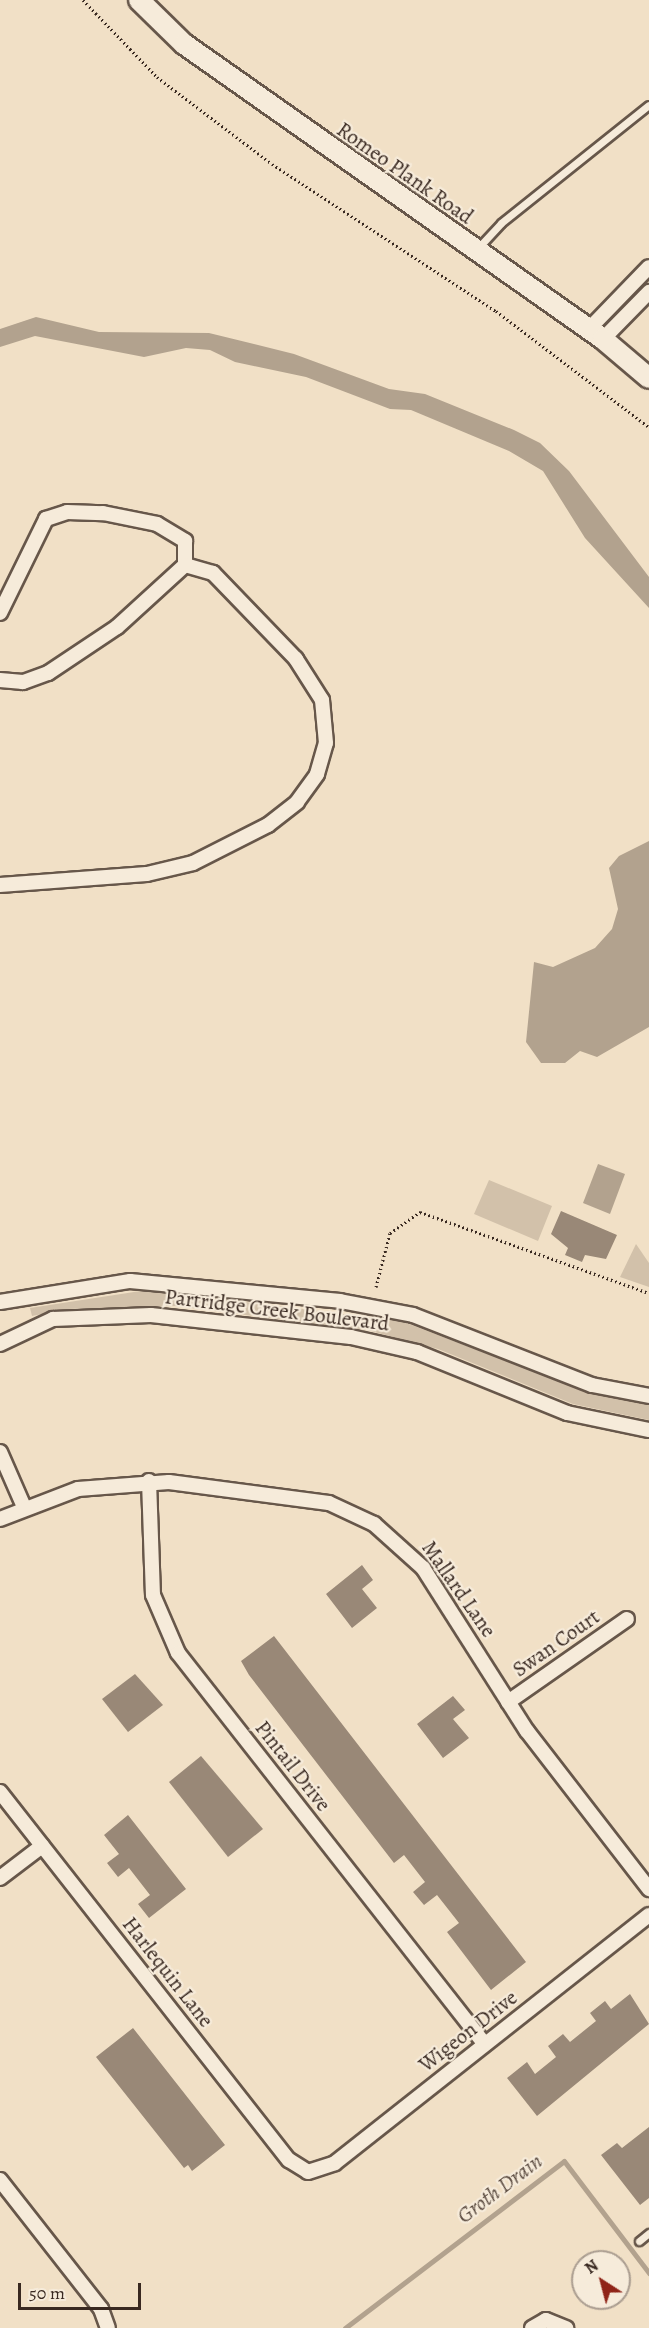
<!DOCTYPE html>
<style>
body{margin:0}
#map{position:relative;width:649px;height:2328px;overflow:hidden;background:#f1e0c6;font-family:Alegreya,serif}
div>[style]{position:absolute}
.green>*{inset:0;background:#d2c1aa}
.water>*{inset:0;background:#b2a28e}
.stream>*{height:5px;margin:-2.5px;padding:0 2.5px;transform-origin:2.5px;border-radius:2.5px;background:#b2a28e}
.building>*{inset:0;background:#987}
.path>*{height:3px;margin-top:-1.5px;transform-origin:0;background:repeating-linear-gradient(90deg,#392921 0 1.5px,transparent 0 4.5px)}
.roads{filter:drop-shadow(2px 0 #67574a) drop-shadow(-2px 0 #67574a) drop-shadow(0 2px #67574a) drop-shadow(0 -2px #67574a)}
.lane>*{height:7px;margin:-3.5px;padding:0 3.5px;transform-origin:3.5px;border-radius:3.5px;background:#f6ebda}
.street>*{height:14px;margin:-7px;padding:0 7px;transform-origin:7px;border-radius:7px;background:#f6ebda}
.secondary>*{height:20px;margin:-10px;padding:0 10px;transform-origin:10px;border-radius:10px;background:#f6ebda}
span{translate:-50% -50%;white-space:nowrap;text-align:center;line-height:1.15;-webkit-text-stroke:4.5px #f6ebda;paint-order:stroke}
.street-label{font-size:21px;color:#392921}
.water-label{font-size:22px;color:#5d4d42;font-style:italic}
.north{position:absolute;left:571px;top:2250px;width:60px;height:60px;box-sizing:border-box;background:#f6ebda;border:2px solid #aa9d90;border-radius:50%;rotate:324deg;font-size:16px;font-weight:700;line-height:24px;text-align:center;color:#392921}
.north::after{content:'';display:block;margin:auto;width:21px;height:27px;background:#8f2418;clip-path:polygon(50% 0,100% 100%,50% 72%,0 100%)}
.scale{position:absolute;left:18px;top:2283px;width:123px;height:27px;box-sizing:border-box;border:3px solid #392921;border-top:0;padding-left:8px;font-size:18px;line-height:21px;white-space:nowrap;color:#392921;-webkit-text-stroke:4px #f6ebda;paint-order:stroke}
</style>
<div id="map">
<div class="green">
<i style="clip-path:polygon(489px 1180px,552px 1206px,538px 1241px,474px 1214px)"></i>
<i style="clip-path:polygon(636px 1244px,649px 1263px,649px 1287px,620px 1277px)"></i>
<i style="clip-path:polygon(147px 1290px,401px 1321px,587px 1392px,649px 1405px,649px 1420px,573px 1404px,438px 1349px,367px 1330px,175px 1306px,68px 1309px,32px 1316px,30px 1308px)"></i>
</div>
<div class="water">
<i style="clip-path:polygon(36px 317px,99px 332px,209px 333px,294px 354px,389px 389px,425px 394px,514px 430px,540px 443px,569px 471px,649px 577px,649px 608px,585px 538px,543px 471px,509px 451px,411px 410px,390px 409px,306px 377px,235px 362px,210px 350px,186px 348px,144px 357px,35px 336px,0 347px,0 329px)"></i>
<i style="clip-path:polygon(649px 841px,649px 1027px,597px 1057px,580px 1051px,565px 1063px,541px 1063px,526px 1042px,534px 962px,553px 967px,595px 948px,612px 929px,618px 909px,609px 868px,619px 856px)"></i>
<i style="clip-path:polygon(598px 1164px,625px 1174px,610px 1214px,583px 1203px)"></i>
</div>
<div class="stream">
<i style="left:345px;top:2328px;width:275px;rotate:-37.3deg"></i>
<i style="left:564px;top:2161px;width:141px;rotate:52.8deg"></i>
</div>
<div class="building">
<i style="clip-path:polygon(561px 1211px,617px 1235px,606px 1259px,585px 1255px,582px 1262px,565px 1255px,568px 1248px,551px 1234px)"></i>
<i style="clip-path:polygon(362px 1565px,373px 1580px,362px 1589px,377px 1608px,352px 1628px,326px 1594px)"></i>
<i style="clip-path:polygon(274px 1636px,526px 1962px,491px 1990px,447px 1932px,459px 1923px,437px 1895px,424px 1905px,413px 1892px,425px 1882px,404px 1855px,394px 1863px,249px 1675px,241px 1661px)"></i>
<i style="clip-path:polygon(135px 1674px,163px 1705px,128px 1732px,102px 1699px)"></i>
<i style="clip-path:polygon(453px 1696px,465px 1710px,453px 1719px,469px 1738px,443px 1758px,417px 1724px)"></i>
<i style="clip-path:polygon(201px 1756px,263px 1829px,228px 1857px,169px 1782px)"></i>
<i style="clip-path:polygon(128px 1815px,186px 1889px,149px 1918px,138px 1904px,150px 1895px,129px 1868px,118px 1877px,107px 1863px,119px 1854px,104px 1835px)"></i>
<i style="clip-path:polygon(630px 1994px,649px 2024px,537px 2116px,507px 2078px,527px 2062px,535px 2074px,556px 2057px,548px 2046px,563px 2034px,570px 2042px,596px 2021px,590px 2013px,605px 2001px,611px 2009px)"></i>
<i style="clip-path:polygon(133px 2028px,225px 2145px,192px 2171px,188px 2165px,184px 2168px,96px 2057px)"></i>
<i style="clip-path:polygon(649px 2127px,649px 2198px,640px 2205px,601px 2155px,617px 2143px,622px 2148px)"></i>
</div>
<div class="path">
<i style="left:83px;top:0;width:107px;rotate:46.1deg"></i>
<i style="left:157px;top:77px;width:144px;rotate:37.1deg"></i>
<i style="left:272px;top:164px;width:268px;rotate:33.3deg"></i>
<i style="left:496px;top:311px;width:192px;rotate:37.2deg"></i>
<i style="left:376px;top:1287px;width:56px;rotate:-75.5deg"></i>
<i style="left:390px;top:1233px;width:37px;rotate:-35deg"></i>
<i style="left:420px;top:1212px;width:243px;rotate:19.5deg"></i>
</div>
<div class="roads">
<div class="lane">
<i style="left:477px;top:249px;width:35px;rotate:-47deg"></i>
<i style="left:501px;top:223px;width:189px;rotate:-38.6deg"></i>
<i style="left:639px;top:2241px;width:13px;rotate:-39deg"></i>
</div>
<div class="street">
<i style="left:589px;top:329px;width:86px;rotate:-45.9deg"></i>
<i style="left:603px;top:339px;width:66px;rotate:-45.6deg"></i>
<i style="left:0;top:613px;width:105px;rotate:-63.9deg"></i>
<i style="left:46px;top:519px;width:22px;rotate:-18deg"></i>
<i style="left:67px;top:512px;width:36px;rotate:2deg"></i>
<i style="left:103px;top:513px;width:55px;rotate:11.5deg"></i>
<i style="left:157px;top:524px;width:33px;rotate:31deg"></i>
<i style="left:185px;top:541px;width:24px;rotate:90deg"></i>
<i style="left:185px;top:565px;width:92px;rotate:137.6deg"></i>
<i style="left:117px;top:627px;width:83px;rotate:146.3deg"></i>
<i style="left:48px;top:673px;width:27px;rotate:160deg"></i>
<i style="left:23px;top:682px;width:23px;rotate:-175deg"></i>
<i style="left:0;top:885px;width:147px;rotate:-4.3deg"></i>
<i style="left:147px;top:874px;width:47px;rotate:-13.4deg"></i>
<i style="left:193px;top:863px;width:84px;rotate:-26.9deg"></i>
<i style="left:268px;top:825px;width:37px;rotate:-38deg"></i>
<i style="left:297px;top:802px;width:34px;rotate:-54deg"></i>
<i style="left:317px;top:774px;width:32px;rotate:-74deg"></i>
<i style="left:326px;top:743px;width:43px;rotate:-95.3deg"></i>
<i style="left:322px;top:700px;width:49px;rotate:-122.4deg"></i>
<i style="left:296px;top:659px;width:120px;rotate:-134deg"></i>
<i style="left:213px;top:573px;width:29px;rotate:-164deg"></i>
<i style="left:0;top:1302px;width:132px;rotate:-9.2deg"></i>
<i style="left:130px;top:1281px;width:211px;rotate:5.4deg"></i>
<i style="left:340px;top:1301px;width:74px;rotate:10.9deg"></i>
<i style="left:413px;top:1315px;width:192px;rotate:21.4deg"></i>
<i style="left:592px;top:1385px;width:58px;rotate:10.9deg"></i>
<i style="left:0;top:1344px;width:59px;rotate:-25.3deg"></i>
<i style="left:53px;top:1319px;width:98px;rotate:-2.3deg"></i>
<i style="left:151px;top:1315px;width:201px;rotate:6.3deg"></i>
<i style="left:351px;top:1337px;width:68px;rotate:12.8deg"></i>
<i style="left:417px;top:1352px;width:162px;rotate:22.1deg"></i>
<i style="left:567px;top:1413px;width:84px;rotate:11.7deg"></i>
<i style="left:0;top:1452px;width:60px;rotate:66.4deg"></i>
<i style="left:149px;top:1481px;width:114px;rotate:88deg"></i>
<i style="left:153px;top:1595px;width:63px;rotate:66.7deg"></i>
<i style="left:178px;top:1653px;width:497px;rotate:51.9deg"></i>
<i style="left:0;top:1519px;width:84px;rotate:-21deg"></i>
<i style="left:78px;top:1489px;width:91px;rotate:-4.4deg"></i>
<i style="left:169px;top:1482px;width:161px;rotate:7.5deg"></i>
<i style="left:329px;top:1503px;width:50px;rotate:25deg"></i>
<i style="left:374px;top:1524px;width:66px;rotate:41.9deg"></i>
<i style="left:423px;top:1568px;width:193px;rotate:57.5deg"></i>
<i style="left:527px;top:1731px;width:200px;rotate:52.3deg"></i>
<i style="left:508px;top:1702px;width:145px;rotate:-34.9deg"></i>
<i style="left:0;top:1792px;width:468px;rotate:51.9deg"></i>
<i style="left:289px;top:2160px;width:22px;rotate:32deg"></i>
<i style="left:308px;top:2172px;width:28px;rotate:-18deg"></i>
<i style="left:335px;top:2163px;width:400px;rotate:-38.3deg"></i>
<i style="left:0;top:1878px;width:53px;rotate:-37.3deg"></i>
<i style="left:0;top:2180px;width:164px;rotate:51.9deg"></i>
<i style="left:101px;top:2309px;width:20px;rotate:70deg"></i>
<i style="left:532px;top:2328px;width:16px;rotate:-30deg"></i>
<i style="left:546px;top:2320px;width:22px;rotate:22deg"></i>
</div>
<div class="secondary">
<i style="left:139px;top:0;width:63px;rotate:44.4deg"></i>
<i style="left:184px;top:44px;width:512px;rotate:35.15deg"></i>
<i style="left:603px;top:339px;width:60px;rotate:40.3deg"></i>
</div>
</div>
<div class="street-label">
<span style="left:405px;top:173px;rotate:35deg">Romeo Plank Road</span>
<span style="left:277px;top:1310px;rotate:7deg">Partridge Creek Boulevard</span>
<span style="left:459px;top:1589px;rotate:55deg">Mallard Lane</span>
<span style="left:556px;top:1643px;rotate:-35deg">Swan Court</span>
<span style="left:293px;top:1766px;rotate:52deg">Pintail Drive</span>
<span style="left:168px;top:1972px;rotate:52deg">Harlequin Lane</span>
<span style="left:468px;top:2031px;rotate:-38deg">Wigeon Drive</span>
</div>
<div class="water-label">
<span style="left:500px;top:2189px;rotate:-37deg">Groth Drain</span>
</div>
<div class="north">N</div>
<div class="scale">50 m</div>
</div>
